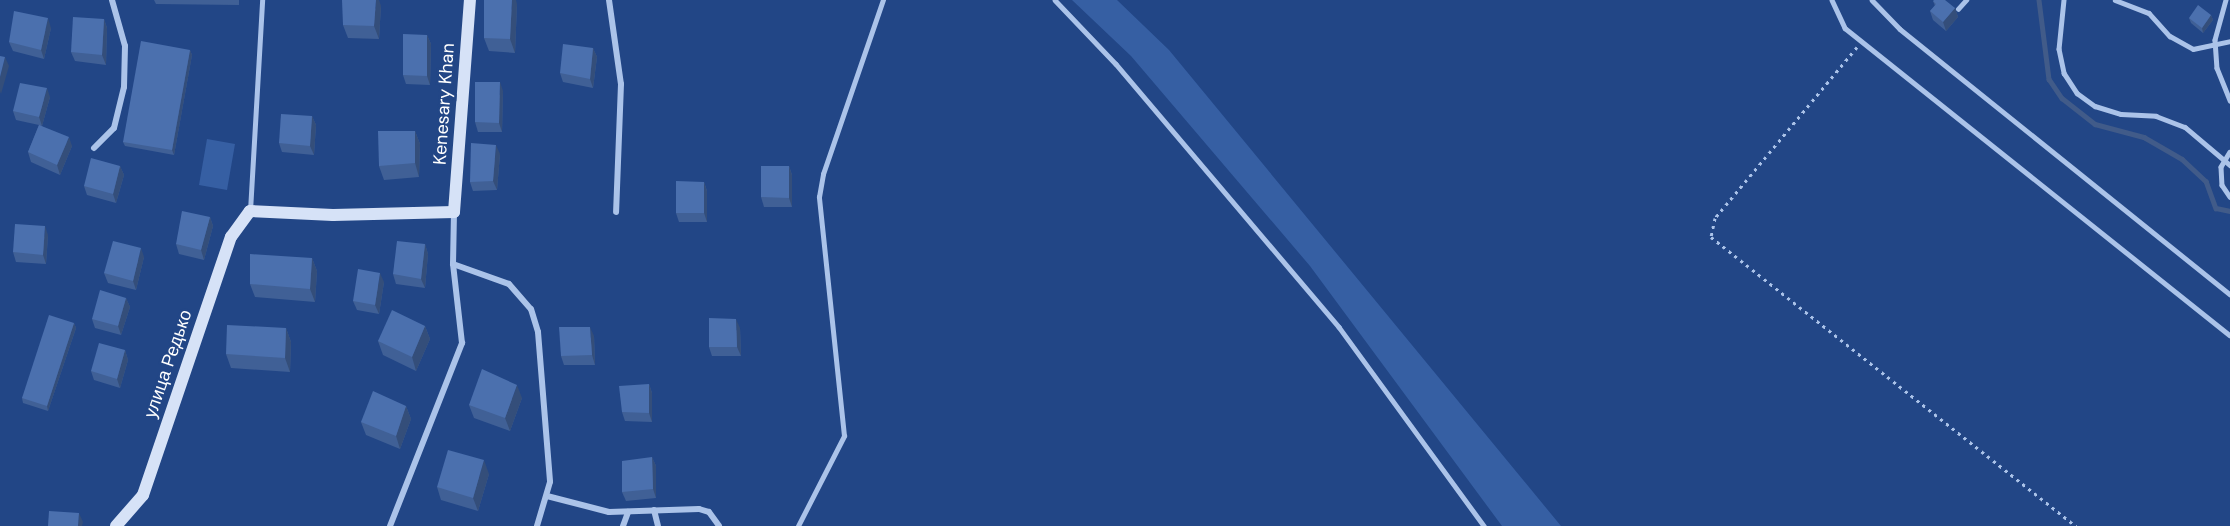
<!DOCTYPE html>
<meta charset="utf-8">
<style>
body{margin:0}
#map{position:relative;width:2230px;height:526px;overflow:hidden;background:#224686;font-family:"DM Sans",sans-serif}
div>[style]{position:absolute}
.green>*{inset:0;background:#365fa3}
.stream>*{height:4.5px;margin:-2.25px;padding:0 2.25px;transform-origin:2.25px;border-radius:2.25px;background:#415b89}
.path>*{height:3px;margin-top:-1.5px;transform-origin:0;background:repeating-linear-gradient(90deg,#abc3e9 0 3px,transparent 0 7.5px)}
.lane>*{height:4.5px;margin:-2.25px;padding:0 2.25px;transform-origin:2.25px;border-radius:2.25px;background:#abc3e9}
.street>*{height:6px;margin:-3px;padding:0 3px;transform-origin:3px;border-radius:3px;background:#abc3e9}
.secondary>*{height:12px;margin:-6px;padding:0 6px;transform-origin:6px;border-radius:6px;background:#d6e2f7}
.wall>*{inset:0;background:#406096}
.shaded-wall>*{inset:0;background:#344e7a}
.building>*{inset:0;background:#4b70ae}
span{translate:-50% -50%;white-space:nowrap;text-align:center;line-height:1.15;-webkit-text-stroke:5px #224686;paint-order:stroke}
.street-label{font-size:18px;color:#fff}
</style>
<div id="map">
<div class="green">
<i style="clip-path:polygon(1072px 0,1117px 0,1169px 50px,1561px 526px,1502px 526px,1310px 266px,1131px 56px)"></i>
<i style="clip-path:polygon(207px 139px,235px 144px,227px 190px,199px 185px)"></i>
</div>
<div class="stream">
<i style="left:2039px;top:0;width:80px;rotate:82.8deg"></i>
<i style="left:2049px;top:79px;width:23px;rotate:56deg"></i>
<i style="left:2062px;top:98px;width:42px;rotate:38.2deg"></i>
<i style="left:2095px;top:124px;width:51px;rotate:14.9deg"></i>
<i style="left:2144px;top:137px;width:44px;rotate:30.1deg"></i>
<i style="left:2182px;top:159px;width:33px;rotate:43deg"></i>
<i style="left:2206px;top:181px;width:29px;rotate:70deg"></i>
<i style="left:2216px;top:208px;width:14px;rotate:12deg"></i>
</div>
<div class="path">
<i style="left:1857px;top:47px;width:222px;rotate:129.7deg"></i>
<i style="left:1715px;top:218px;width:19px;rotate:102deg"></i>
<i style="left:1711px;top:237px;width:466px;rotate:38.4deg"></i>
</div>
<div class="lane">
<i style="left:1055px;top:0;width:88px;rotate:46.4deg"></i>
<i style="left:1116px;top:64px;width:345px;rotate:49.7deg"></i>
<i style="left:1339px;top:327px;width:246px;rotate:53.9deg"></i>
<i style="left:1832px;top:0;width:31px;rotate:65deg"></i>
<i style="left:1845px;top:28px;width:492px;rotate:38.6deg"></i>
<i style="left:1872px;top:0;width:40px;rotate:46deg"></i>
<i style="left:1900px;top:29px;width:423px;rotate:38.8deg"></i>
<i style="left:2064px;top:0;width:49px;rotate:95.8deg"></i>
<i style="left:2059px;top:49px;width:25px;rotate:78deg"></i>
<i style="left:2064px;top:73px;width:24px;rotate:57deg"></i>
<i style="left:2077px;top:93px;width:22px;rotate:36deg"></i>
<i style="left:2095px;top:106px;width:27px;rotate:17deg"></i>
<i style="left:2121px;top:114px;width:35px;rotate:3deg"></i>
<i style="left:2156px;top:116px;width:31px;rotate:21deg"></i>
<i style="left:2185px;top:127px;width:59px;rotate:40.2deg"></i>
<i style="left:2115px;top:0;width:36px;rotate:21deg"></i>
<i style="left:2149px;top:13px;width:31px;rotate:48deg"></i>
<i style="left:2170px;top:36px;width:26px;rotate:29deg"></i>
<i style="left:2193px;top:49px;width:38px;rotate:-12deg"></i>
<i style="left:2226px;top:0;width:41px;rotate:105.4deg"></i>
<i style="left:2215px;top:40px;width:28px;rotate:86deg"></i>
<i style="left:2217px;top:68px;width:35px;rotate:68deg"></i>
<i style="left:1958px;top:9px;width:12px;rotate:-48deg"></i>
<i style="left:2230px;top:152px;width:17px;rotate:121deg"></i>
<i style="left:2221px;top:167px;width:18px;rotate:87deg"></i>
<i style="left:2222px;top:185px;width:14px;rotate:56deg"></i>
<i style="left:250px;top:211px;width:211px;rotate:-86.7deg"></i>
<i style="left:798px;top:526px;width:101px;rotate:-62.9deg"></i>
<i style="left:844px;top:436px;width:240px;rotate:-96deg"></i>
<i style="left:819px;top:197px;width:23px;rotate:-80deg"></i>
<i style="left:823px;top:174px;width:184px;rotate:-71deg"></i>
</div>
<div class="street">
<i style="left:609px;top:0;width:85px;rotate:81.9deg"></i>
<i style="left:621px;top:84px;width:128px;rotate:92.2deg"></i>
<i style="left:94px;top:148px;width:28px;rotate:-45deg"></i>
<i style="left:114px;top:128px;width:42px;rotate:-76.3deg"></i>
<i style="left:124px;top:87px;width:41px;rotate:-88.6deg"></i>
<i style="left:125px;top:46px;width:48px;rotate:-105.8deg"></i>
<i style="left:453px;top:264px;width:59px;rotate:19.7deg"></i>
<i style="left:509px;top:284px;width:33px;rotate:49deg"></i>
<i style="left:531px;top:309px;width:24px;rotate:73deg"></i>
<i style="left:538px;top:332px;width:150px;rotate:85.4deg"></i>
<i style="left:550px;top:482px;width:46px;rotate:106.5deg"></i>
<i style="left:547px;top:496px;width:64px;rotate:14.5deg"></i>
<i style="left:609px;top:512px;width:90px;rotate:-1.9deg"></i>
<i style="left:699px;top:509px;width:10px;rotate:17deg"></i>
<i style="left:709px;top:512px;width:17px;rotate:54deg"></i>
<i style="left:654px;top:510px;width:16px;rotate:76deg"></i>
<i style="left:390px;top:526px;width:197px;rotate:-68.5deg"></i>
<i style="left:462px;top:343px;width:80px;rotate:-96.5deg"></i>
<i style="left:453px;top:264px;width:52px;rotate:-88.9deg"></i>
<i style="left:623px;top:526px;width:15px;rotate:-70deg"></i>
</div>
<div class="secondary">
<i style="left:116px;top:526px;width:41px;rotate:-48.9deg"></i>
<i style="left:143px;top:495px;width:273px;rotate:-71.2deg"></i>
<i style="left:231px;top:237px;width:32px;rotate:-54deg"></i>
<i style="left:250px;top:211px;width:83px;rotate:2.8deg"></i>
<i style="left:333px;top:215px;width:121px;rotate:-1.4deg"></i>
<i style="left:454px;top:212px;width:213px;rotate:-85.7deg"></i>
</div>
<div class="wall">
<i style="clip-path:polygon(154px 0,239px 0,239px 5px,156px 4px)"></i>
<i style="clip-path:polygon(1933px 1px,1955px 8px,1958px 17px,1946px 31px,1933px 20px,1930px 11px,1935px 6px)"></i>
<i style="clip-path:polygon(517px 4px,515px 53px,489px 51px,484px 38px)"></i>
<i style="clip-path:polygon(381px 6px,379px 39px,348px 38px,343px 25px)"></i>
<i style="clip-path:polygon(2211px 15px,2213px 20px,2203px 33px,2191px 23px,2189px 18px)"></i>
<i style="clip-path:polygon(104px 19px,107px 28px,106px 65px,75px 61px,71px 52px)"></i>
<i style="clip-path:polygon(51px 28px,44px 59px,13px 51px,9px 42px)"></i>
<i style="clip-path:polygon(427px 35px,431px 44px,430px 85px,406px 84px,403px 75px)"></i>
<i style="clip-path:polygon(593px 48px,597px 57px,593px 88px,563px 82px,560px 73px)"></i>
<i style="clip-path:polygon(190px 50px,192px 55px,174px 155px,125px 146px,123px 142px)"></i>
<i style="clip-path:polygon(503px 91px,502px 132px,478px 132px,475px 122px)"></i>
<i style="clip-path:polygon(50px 97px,42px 126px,40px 125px,72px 146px,60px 175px,31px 162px,28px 152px,39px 125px,16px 120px,13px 111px)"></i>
<i style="clip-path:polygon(312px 116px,316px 125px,314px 155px,282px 152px,279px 143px)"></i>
<i style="clip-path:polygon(415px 131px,420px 144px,419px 177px,384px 180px,379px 166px)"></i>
<i style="clip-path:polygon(500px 154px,497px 190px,473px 191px,470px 182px)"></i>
<i style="clip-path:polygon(120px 166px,124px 175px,116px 203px,87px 195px,84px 186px)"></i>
<i style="clip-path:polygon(789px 166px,792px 175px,792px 207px,764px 207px,761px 197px)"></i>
<i style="clip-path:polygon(704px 182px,707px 191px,707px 222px,679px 222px,676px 213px)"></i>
<i style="clip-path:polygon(210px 217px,213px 226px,204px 260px,179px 254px,176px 244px)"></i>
<i style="clip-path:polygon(48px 235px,46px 264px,16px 262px,13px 252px)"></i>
<i style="clip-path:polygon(425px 244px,428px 254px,425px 288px,396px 284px,393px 274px)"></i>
<i style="clip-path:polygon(144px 257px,136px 290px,108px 283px,104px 273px)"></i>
<i style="clip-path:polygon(312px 258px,317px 271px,315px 302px,255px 297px,250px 284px)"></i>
<i style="clip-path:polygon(384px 282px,379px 314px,357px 310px,353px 301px)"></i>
<i style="clip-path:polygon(126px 298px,130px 307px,121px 335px,95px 328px,92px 319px)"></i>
<i style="clip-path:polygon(74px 323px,76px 328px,48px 411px,23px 403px,22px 398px)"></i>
<i style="clip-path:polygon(425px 326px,430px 339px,416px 371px,383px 355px,378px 341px)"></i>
<i style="clip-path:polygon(286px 328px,291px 342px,290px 372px,231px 368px,226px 354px)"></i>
<i style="clip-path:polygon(740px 328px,741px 356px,712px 356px,709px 347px)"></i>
<i style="clip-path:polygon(594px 336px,595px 365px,564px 365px,561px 356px)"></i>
<i style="clip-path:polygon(125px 350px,128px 360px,120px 388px,94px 380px,91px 371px)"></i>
<i style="clip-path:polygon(649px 384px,652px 393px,652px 422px,625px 421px,622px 412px)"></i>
<i style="clip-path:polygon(522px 398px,510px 431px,474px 418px,469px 405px)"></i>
<i style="clip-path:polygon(406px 406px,411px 419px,400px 449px,366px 435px,361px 422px)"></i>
<i style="clip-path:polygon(652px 457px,656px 466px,656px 498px,626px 501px,622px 492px)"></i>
<i style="clip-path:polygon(489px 474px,478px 511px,441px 500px,437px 487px)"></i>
</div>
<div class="shaded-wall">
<i style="clip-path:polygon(376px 0,379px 0,381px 6px,379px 39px,374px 26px)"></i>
<i style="clip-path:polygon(512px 0,516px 0,517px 4px,515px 53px,510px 39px)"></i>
<i style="clip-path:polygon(1955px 8px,1958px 17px,1946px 31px,1943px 22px)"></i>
<i style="clip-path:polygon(2211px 15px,2213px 20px,2203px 33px,2202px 28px)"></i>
<i style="clip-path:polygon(48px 18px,51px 28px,44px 59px,41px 50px)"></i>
<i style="clip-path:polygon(104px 19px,107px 28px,106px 65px,102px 55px)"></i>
<i style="clip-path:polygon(427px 35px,431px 44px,430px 85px,427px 76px)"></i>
<i style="clip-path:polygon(593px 48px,597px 57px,593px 88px,590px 79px)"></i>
<i style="clip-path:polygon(190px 50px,192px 55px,174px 155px,172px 150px)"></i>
<i style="clip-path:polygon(5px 57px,9px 66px,1px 94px,0 91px,0 77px)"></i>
<i style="clip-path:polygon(500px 82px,503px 91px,502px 132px,499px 123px)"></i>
<i style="clip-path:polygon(47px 88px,50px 97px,42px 126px,39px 117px)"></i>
<i style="clip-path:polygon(312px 116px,316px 125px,314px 155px,310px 146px)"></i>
<i style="clip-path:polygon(415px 131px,420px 144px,419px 177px,415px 163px)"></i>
<i style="clip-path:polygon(69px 137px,72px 146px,60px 175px,57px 165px)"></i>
<i style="clip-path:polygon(496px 145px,500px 154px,497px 190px,493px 181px)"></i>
<i style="clip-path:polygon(120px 166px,124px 175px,116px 203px,113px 194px)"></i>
<i style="clip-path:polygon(789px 166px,792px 175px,792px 207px,789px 198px)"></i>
<i style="clip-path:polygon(704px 182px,707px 191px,707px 222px,704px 213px)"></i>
<i style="clip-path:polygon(210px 217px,213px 226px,204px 260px,201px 250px)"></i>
<i style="clip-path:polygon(45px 226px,48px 235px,46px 264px,43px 255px)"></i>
<i style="clip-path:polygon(425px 244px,428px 254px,425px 288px,421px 279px)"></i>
<i style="clip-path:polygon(141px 248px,144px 257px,136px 290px,133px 281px)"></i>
<i style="clip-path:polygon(312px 258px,317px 271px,315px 302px,310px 289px)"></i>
<i style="clip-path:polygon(380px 273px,384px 282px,379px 314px,375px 305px)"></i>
<i style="clip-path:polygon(126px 298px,130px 307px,121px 335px,118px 326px)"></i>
<i style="clip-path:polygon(736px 319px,740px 328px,741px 356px,737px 347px)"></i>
<i style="clip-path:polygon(74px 323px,76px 328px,48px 411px,47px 406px)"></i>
<i style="clip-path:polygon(425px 326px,430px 339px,416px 371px,412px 357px)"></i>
<i style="clip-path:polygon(590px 327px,594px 336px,595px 365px,592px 355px)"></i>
<i style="clip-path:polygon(286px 328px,291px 342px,290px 372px,285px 358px)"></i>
<i style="clip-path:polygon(125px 350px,128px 360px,120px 388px,117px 379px)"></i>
<i style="clip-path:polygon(649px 384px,652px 393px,652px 422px,649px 413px)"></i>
<i style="clip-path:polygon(517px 385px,522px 398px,510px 431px,505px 418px)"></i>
<i style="clip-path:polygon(406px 406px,411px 419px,400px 449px,396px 436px)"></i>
<i style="clip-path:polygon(652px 457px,656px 466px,656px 498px,653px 489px)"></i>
<i style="clip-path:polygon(484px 460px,489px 474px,478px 511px,473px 498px)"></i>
<i style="clip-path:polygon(79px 513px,83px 522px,82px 526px,78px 526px)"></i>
</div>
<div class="building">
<i style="clip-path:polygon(342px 0,376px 0,374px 26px,343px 25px)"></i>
<i style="clip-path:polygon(484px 0,512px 0,510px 39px,484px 38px)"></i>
<i style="clip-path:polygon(1934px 0,1945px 0,1955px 8px,1943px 22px,1930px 11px,1936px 4px,1933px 1px)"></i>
<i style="clip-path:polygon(2198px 5px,2211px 15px,2202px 28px,2189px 18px)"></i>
<i style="clip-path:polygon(14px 11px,48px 18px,41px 50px,9px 42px)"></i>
<i style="clip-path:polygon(73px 17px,104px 19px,102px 55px,71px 52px)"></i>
<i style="clip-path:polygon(403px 34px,427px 35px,427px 76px,403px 75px)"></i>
<i style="clip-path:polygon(141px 41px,190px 50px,172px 150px,123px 142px)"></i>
<i style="clip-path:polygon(563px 44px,593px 48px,590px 79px,560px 73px)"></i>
<i style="clip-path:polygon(0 56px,5px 57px,0 77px)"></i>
<i style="clip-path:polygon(475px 82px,500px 82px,499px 123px,475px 122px)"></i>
<i style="clip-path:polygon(20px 83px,47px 88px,39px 117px,13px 111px)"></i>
<i style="clip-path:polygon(281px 114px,312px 116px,310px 146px,279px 143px)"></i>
<i style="clip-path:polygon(39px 125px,69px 137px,57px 165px,28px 152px)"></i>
<i style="clip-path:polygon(378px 131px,415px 131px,415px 163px,379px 166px)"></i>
<i style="clip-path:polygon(471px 143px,496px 145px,493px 181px,470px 182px)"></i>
<i style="clip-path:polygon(91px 158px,120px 166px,113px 194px,84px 186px)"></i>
<i style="clip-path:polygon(761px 166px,789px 166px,789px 198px,761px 197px)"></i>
<i style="clip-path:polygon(676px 181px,704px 182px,704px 213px,676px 213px)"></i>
<i style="clip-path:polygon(182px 211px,210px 217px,201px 250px,176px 244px)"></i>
<i style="clip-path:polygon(15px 224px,45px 226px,43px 255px,13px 252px)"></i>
<i style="clip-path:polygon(113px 241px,141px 248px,133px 281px,104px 273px)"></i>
<i style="clip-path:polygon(397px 241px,425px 244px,421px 279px,393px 274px)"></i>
<i style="clip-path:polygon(250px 254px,312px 258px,310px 289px,250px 284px)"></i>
<i style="clip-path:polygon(358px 269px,380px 273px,375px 305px,353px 301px)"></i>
<i style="clip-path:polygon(100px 290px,126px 298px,118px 326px,92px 319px)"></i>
<i style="clip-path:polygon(392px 310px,425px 326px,412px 357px,378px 341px)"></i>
<i style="clip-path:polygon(49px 315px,74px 323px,47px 406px,22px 398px)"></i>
<i style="clip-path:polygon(709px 318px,736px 319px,737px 347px,709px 347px)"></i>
<i style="clip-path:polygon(227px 325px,286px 328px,285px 358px,226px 354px)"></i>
<i style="clip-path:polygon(559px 327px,590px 327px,592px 355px,561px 356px)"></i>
<i style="clip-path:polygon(99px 343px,125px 350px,117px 379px,91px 371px)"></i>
<i style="clip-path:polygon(482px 369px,517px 385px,505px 418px,469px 405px)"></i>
<i style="clip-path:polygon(649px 384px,649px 413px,622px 412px,619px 386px)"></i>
<i style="clip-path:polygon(373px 391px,406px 406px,396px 436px,361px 422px)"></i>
<i style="clip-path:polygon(448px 450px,484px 460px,473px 498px,437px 487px)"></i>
<i style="clip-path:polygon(652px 457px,653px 489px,622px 492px,622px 461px)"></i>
<i style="clip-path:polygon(49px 511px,79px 513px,78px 526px,48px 526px)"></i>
</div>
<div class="street-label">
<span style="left:444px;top:104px;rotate:-86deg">Kenesary Khan</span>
<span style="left:168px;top:364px;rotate:-71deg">улица Редько</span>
</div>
</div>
